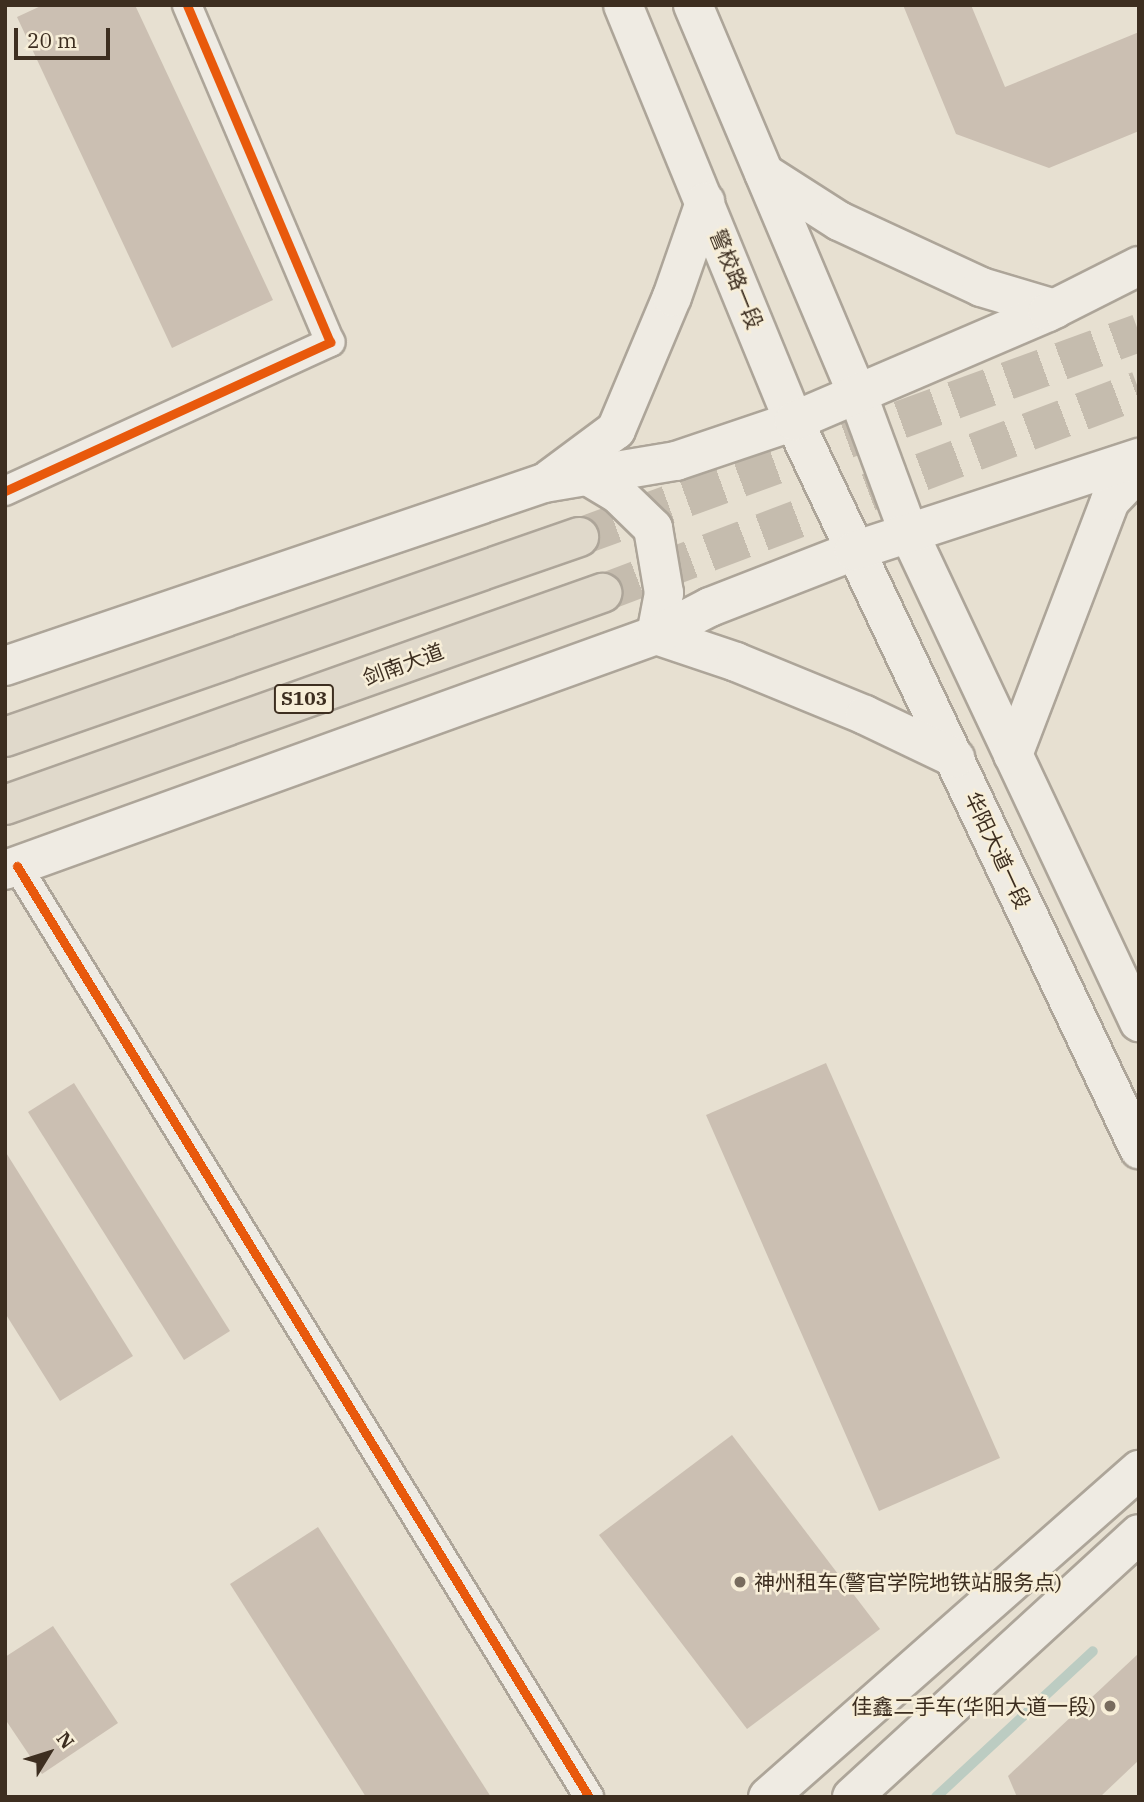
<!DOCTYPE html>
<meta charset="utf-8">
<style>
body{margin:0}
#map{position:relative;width:1144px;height:1802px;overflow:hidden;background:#e7e0d1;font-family:"IBM Plex Serif","Noto Sans SC",serif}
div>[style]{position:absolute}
.stream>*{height:10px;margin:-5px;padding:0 5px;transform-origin:5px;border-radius:5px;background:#bcccc2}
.building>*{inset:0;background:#cbbfb2}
.trunk-tunnel>*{height:38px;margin-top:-19px;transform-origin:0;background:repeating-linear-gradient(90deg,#c5bcae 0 38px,transparent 0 57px)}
.roads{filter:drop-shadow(2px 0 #ada599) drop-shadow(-2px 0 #ada599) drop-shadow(0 2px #ada599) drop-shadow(0 -2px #ada599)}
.minor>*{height:28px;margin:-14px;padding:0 14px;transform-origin:14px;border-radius:14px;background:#efebe3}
.secondary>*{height:38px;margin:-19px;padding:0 19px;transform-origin:19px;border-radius:19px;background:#efebe3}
.trunk>*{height:38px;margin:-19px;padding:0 19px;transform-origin:19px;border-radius:19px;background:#e0d9cb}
.cycleway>*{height:9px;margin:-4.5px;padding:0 4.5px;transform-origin:4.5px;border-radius:4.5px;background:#e8590c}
.dots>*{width:19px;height:19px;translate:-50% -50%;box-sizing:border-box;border:4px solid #f7eed8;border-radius:50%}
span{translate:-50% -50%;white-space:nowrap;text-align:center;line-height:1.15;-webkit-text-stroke:5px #f7eed8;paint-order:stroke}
.shield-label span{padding:2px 5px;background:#f7eed8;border:2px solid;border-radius:5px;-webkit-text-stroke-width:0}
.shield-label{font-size:19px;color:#3d2e20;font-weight:700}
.street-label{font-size:21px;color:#3d2e20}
.poi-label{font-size:21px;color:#3d2e20}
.left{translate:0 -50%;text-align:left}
.right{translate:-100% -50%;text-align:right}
.frame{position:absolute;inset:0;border:7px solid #3d2e20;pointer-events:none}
.north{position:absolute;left:14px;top:1718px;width:70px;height:70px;-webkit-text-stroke:5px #f7eed8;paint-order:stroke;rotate:52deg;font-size:19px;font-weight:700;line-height:28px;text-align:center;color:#3d2e20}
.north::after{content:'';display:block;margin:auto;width:24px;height:32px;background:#3d2e20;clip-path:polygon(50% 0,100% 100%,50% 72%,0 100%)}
.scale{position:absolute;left:14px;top:28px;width:96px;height:32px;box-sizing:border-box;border:4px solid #3d2e20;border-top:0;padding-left:9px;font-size:21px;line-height:24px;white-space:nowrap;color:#3d2e20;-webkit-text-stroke:5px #f7eed8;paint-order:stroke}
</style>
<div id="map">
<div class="stream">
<i style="left:936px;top:1797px;width:214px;rotate:-42.9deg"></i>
</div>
<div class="building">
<i style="clip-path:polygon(43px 5px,135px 5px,273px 300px,172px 348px,17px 17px)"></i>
<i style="clip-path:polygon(903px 5px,971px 5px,1005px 87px,1139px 32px,1139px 131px,1049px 168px,956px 134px)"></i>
<i style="clip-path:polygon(826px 1063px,1000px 1458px,879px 1511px,706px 1115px)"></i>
<i style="clip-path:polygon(74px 1083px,230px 1331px,184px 1360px,28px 1112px)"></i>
<i style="clip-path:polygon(5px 1151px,133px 1356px,60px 1401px,5px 1313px)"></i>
<i style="clip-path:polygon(732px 1435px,880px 1629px,747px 1729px,599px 1535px)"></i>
<i style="clip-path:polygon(318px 1527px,491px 1797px,366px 1797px,230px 1584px)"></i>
<i style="clip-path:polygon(53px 1626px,118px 1723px,42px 1774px,5px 1719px,5px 1657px)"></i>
<i style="clip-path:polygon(1139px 1653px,1139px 1760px,1100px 1797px,1017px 1797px,1008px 1776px)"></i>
</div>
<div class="trunk-tunnel">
<i style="left:579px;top:537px;width:596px;rotate:-20.02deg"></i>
<i style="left:602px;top:593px;width:574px;rotate:-20.71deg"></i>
</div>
<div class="roads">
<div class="minor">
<i style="left:5px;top:491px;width:358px;rotate:-24.6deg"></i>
<i style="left:330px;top:342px;width:366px;rotate:-113deg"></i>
<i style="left:17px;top:866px;width:1093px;rotate:58.43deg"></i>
</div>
<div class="secondary">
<i style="left:623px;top:5px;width:450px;rotate:67.7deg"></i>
<i style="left:794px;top:421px;width:806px;rotate:64.64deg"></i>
<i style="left:693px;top:5px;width:424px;rotate:67.1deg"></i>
<i style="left:858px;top:396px;width:144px;rotate:69.7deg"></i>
<i style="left:908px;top:531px;width:543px;rotate:64.8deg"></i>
<i style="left:764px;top:173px;width:89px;rotate:32.6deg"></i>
<i style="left:839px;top:221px;width:157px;rotate:24.9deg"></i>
<i style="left:981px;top:287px;width:77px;rotate:16.6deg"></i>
<i style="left:588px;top:476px;width:35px;rotate:31deg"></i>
<i style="left:618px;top:494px;width:49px;rotate:44.2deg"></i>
<i style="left:653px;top:528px;width:66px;rotate:80.4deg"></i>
<i style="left:664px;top:593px;width:43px;rotate:100.8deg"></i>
<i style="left:656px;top:635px;width:84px;rotate:18.6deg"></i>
<i style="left:736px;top:662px;width:139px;rotate:22.3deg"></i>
<i style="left:865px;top:715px;width:100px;rotate:25.5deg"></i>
<i style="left:550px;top:479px;width:82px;rotate:-36.6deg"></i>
<i style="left:616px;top:430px;width:144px;rotate:-67.2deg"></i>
<i style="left:672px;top:297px;width:101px;rotate:-70.8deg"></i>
<i style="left:5px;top:666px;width:569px;rotate:-18.75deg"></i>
<i style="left:544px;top:483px;width:134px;rotate:-9.5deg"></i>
<i style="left:676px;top:461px;width:125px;rotate:-18.7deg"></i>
<i style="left:794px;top:421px;width:276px;rotate:-23.2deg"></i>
<i style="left:1048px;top:312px;width:102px;rotate:-26.8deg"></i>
<i style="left:1013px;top:755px;width:272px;rotate:-69.1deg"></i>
<i style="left:1110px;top:501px;width:42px;rotate:-46deg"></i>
<i style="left:5px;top:870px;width:692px;rotate:-19.85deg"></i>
<i style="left:656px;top:635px;width:61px;rotate:-27.4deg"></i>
<i style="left:710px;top:607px;width:155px;rotate:-21.3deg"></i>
<i style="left:854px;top:551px;width:300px;rotate:-18.1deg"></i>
<i style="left:768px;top:1797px;width:495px;rotate:-41.4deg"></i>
<i style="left:852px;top:1797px;width:389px;rotate:-42.5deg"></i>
</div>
<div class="trunk">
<i style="left:5px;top:737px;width:608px;rotate:-19.21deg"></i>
<i style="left:5px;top:805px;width:634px;rotate:-19.55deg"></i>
</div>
</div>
<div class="cycleway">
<i style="left:5px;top:491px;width:358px;rotate:-24.6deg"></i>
<i style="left:330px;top:342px;width:366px;rotate:-113deg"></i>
<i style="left:17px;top:866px;width:1093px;rotate:58.43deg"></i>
</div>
<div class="dots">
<i style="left:740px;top:1582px;background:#786c5e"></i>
<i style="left:1110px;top:1706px;background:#786c5e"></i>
</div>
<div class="shield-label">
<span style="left:304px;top:699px">S103</span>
</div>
<div class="street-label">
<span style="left:737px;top:279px;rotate:68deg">警校路一段</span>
<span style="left:403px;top:664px;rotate:-20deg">剑南大道</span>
<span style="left:998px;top:850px;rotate:65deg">华阳大道一段</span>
</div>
<div class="poi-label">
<span class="left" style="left:754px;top:1582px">神州租车(警官学院地铁站服务点)</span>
<span class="right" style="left:1096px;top:1706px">佳鑫二手车(华阳大道一段)</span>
</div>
<div class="frame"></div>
<div class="north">N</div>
<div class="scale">20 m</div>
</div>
